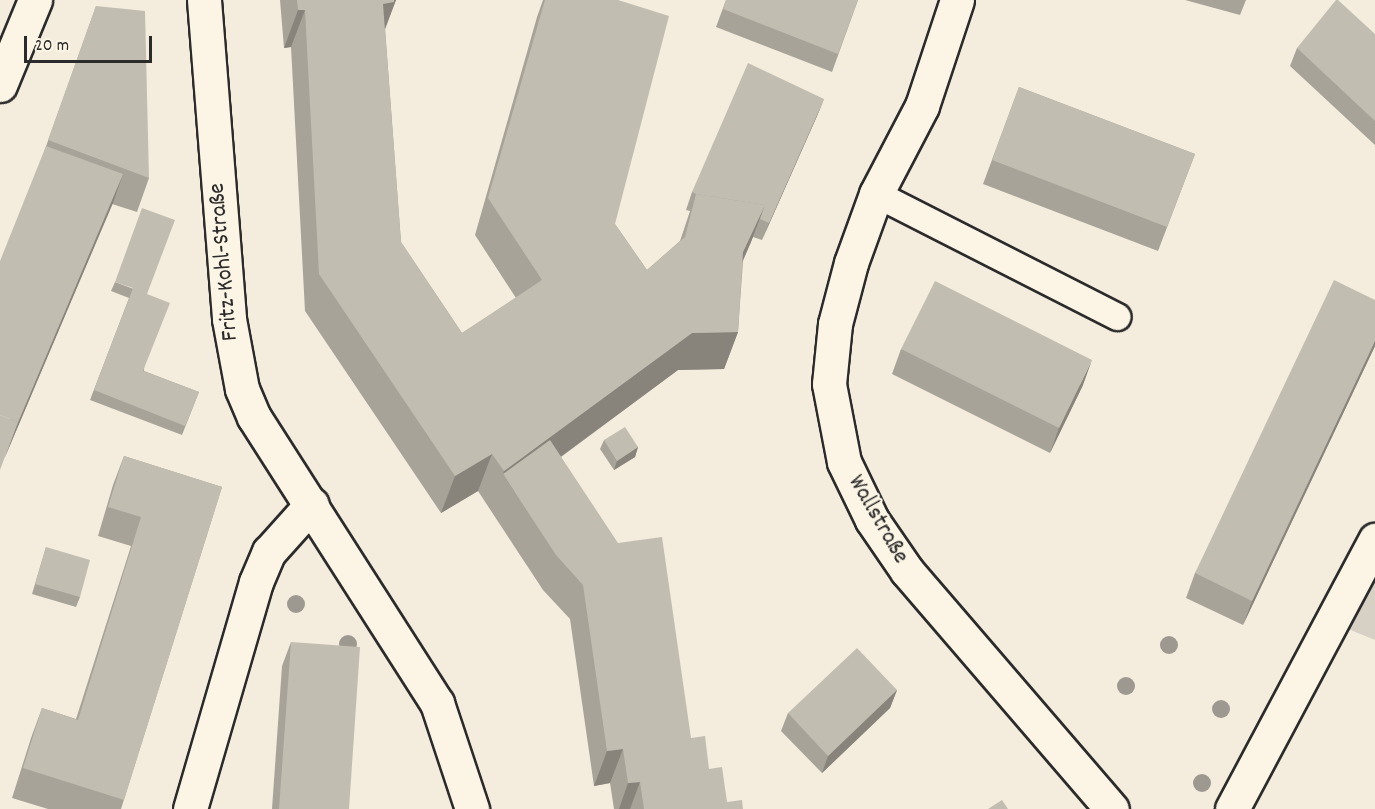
<!DOCTYPE html>
<meta charset="utf-8">
<style>
body{margin:0}
#map{position:relative;width:1375px;height:809px;overflow:hidden;background:#f4edde;font-family:Dekko,sans-serif}
div>[style]{position:absolute}
.green>*{inset:0;background:#d6d1c4}
.roads{filter:drop-shadow(2px 0 #2b2b2b) drop-shadow(-2px 0 #2b2b2b) drop-shadow(0 2px #2b2b2b) drop-shadow(0 -2px #2b2b2b)}
.service>*{height:26px;margin:-13px;padding:0 13px;transform-origin:13px;border-radius:13px;background:#fcf5e5}
.minor>*{height:33px;margin:-16.5px;padding:0 16.5px;transform-origin:16.5px;border-radius:16.5px;background:#fcf5e5}
.tertiary>*{height:33px;margin:-16.5px;padding:0 16.5px;transform-origin:16.5px;border-radius:16.5px;background:#fcf5e5}
.secondary>*{height:33px;margin:-16.5px;padding:0 16.5px;transform-origin:16.5px;border-radius:16.5px;background:#fcf5e5}
.trees>*{width:18px;height:18px;margin:-9px;border-radius:50%;background:#9d9990}
.wall>*{inset:0;background:#a7a398}
.shaded-wall>*{inset:0;background:#88847c}
.building>*{inset:0;background:#c2bdb1}
span{translate:-50% -50%;white-space:nowrap;text-align:center;line-height:1.15;-webkit-text-stroke:4.5px #fcf5e5;paint-order:stroke}
.street-label{font-size:24px;color:#2b2b2b}
.scale{position:absolute;left:24px;top:36px;width:128px;height:27px;box-sizing:border-box;border:3px solid #2b2b2b;border-top:0;padding-left:8px;font-size:18px;line-height:21px;white-space:nowrap;color:#2b2b2b;-webkit-text-stroke:4px #fcf5e5;paint-order:stroke}
</style>
<div id="map">
<div class="green">
<i style="clip-path:polygon(1375px 574px,1375px 640px,1348px 629px)"></i>
</div>
<div class="roads">
<div class="service">
<i style="left:876px;top:194px;width:271px;rotate:27deg"></i>
</div>
<div class="minor">
<i style="left:204px;top:0;width:320px;rotate:85.5deg"></i>
<i style="left:229px;top:319px;width:71px;rotate:79.5deg"></i>
<i style="left:242px;top:389px;width:30px;rotate:67deg"></i>
<i style="left:254px;top:417px;width:340px;rotate:57.4deg"></i>
<i style="left:437px;top:703px;width:112px;rotate:71.7deg"></i>
<i style="left:190px;top:809px;width:236px;rotate:-73.8deg"></i>
<i style="left:256px;top:582px;width:33px;rotate:-67deg"></i>
<i style="left:269px;top:552px;width:64px;rotate:-48.1deg"></i>
<i style="left:1232px;top:809px;width:305px;rotate:-62deg"></i>
</div>
<div class="tertiary">
<i style="left:957px;top:0;width:112px;rotate:108.3deg"></i>
<i style="left:922px;top:106px;width:99px;rotate:117.6deg"></i>
<i style="left:876px;top:194px;width:73px;rotate:109.9deg"></i>
<i style="left:851px;top:263px;width:63px;rotate:104.7deg"></i>
<i style="left:835px;top:324px;width:60px;rotate:95.7deg"></i>
<i style="left:829px;top:384px;width:79px;rotate:79.1deg"></i>
<i style="left:844px;top:462px;width:64px;rotate:64.2deg"></i>
<i style="left:872px;top:520px;width:62px;rotate:55.5deg"></i>
<i style="left:907px;top:571px;width:314px;rotate:49.3deg"></i>
</div>
<div class="secondary">
<i style="left:0;top:85px;width:92px;rotate:-67.6deg"></i>
</div>
</div>
<div class="trees">
<i style="left:296px;top:604px"></i>
<i style="left:348px;top:644px"></i>
<i style="left:1169px;top:645px"></i>
<i style="left:1126px;top:686px"></i>
<i style="left:1221px;top:709px"></i>
<i style="left:1202px;top:783px"></i>
</div>
<div class="wall">
<i style="clip-path:polygon(280px 0,396px 0,385px 28px,401px 242px,462px 333px,516px 298px,475px 235px,537px 17px,543px 0,618px 0,615px 224px,647px 270px,680px 241px,690px 211px,686px 210px,692px 192px,824px 99px,817px 116px,762px 240px,753px 237px,743px 261px,738px 332px,724px 369px,678px 370px,561px 457px,691px 738px,727px 802px,743px 809px,614px 809px,610px 783px,594px 786px,570px 619px,543px 590px,478px 491px,441px 513px,305px 311px,291px 47px,284px 48px)"></i>
<i style="clip-path:polygon(726px 0,858px 0,832px 72px,716px 27px)"></i>
<i style="clip-path:polygon(1185px 0,1246px 0,1240px 15px)"></i>
<i style="clip-path:polygon(96px 6px,149px 178px,137px 212px,112px 204px,5px 457px,44px 152px)"></i>
<i style="clip-path:polygon(1375px 34px,1375px 145px,1290px 66px,1297px 48px)"></i>
<i style="clip-path:polygon(1019px 87px,1195px 154px,1158px 251px,983px 184px)"></i>
<i style="clip-path:polygon(115px 282px,147px 294px,144px 371px,199px 392px,182px 435px,90px 400px,129px 298px,111px 291px)"></i>
<i style="clip-path:polygon(1375px 300px,1375px 346px,1243px 625px,1186px 598px,1195px 573px)"></i>
<i style="clip-path:polygon(901px 349px,1083px 385px,1050px 453px,892px 374px)"></i>
<i style="clip-path:polygon(604px 440px,638px 447px,635px 457px,614px 470px,600px 449px)"></i>
<i style="clip-path:polygon(124px 456px,222px 487px,121px 809px,48px 809px,12px 798px,31px 738px,42px 708px,76px 719px,131px 546px,98px 536px,113px 485px)"></i>
<i style="clip-path:polygon(46px 547px,80px 597px,76px 607px,32px 594px)"></i>
<i style="clip-path:polygon(291px 642px,349px 809px,272px 809px,282px 666px)"></i>
<i style="clip-path:polygon(897px 690px,890px 708px,822px 773px,781px 731px,788px 713px)"></i>
</div>
<div class="shaded-wall">
<i style="clip-path:polygon(386px 0,396px 0,381px 40px,383px 4px)"></i>
<i style="clip-path:polygon(298px 10px,305px 10px,291px 47px,284px 48px)"></i>
<i style="clip-path:polygon(824px 99px,817px 116px,762px 240px,769px 223px)"></i>
<i style="clip-path:polygon(123px 174px,113px 203px,5px 457px,16px 427px)"></i>
<i style="clip-path:polygon(765px 205px,751px 242px,730px 289px,743px 252px)"></i>
<i style="clip-path:polygon(738px 332px,724px 369px,678px 370px,514px 491px,503px 474px,504px 471px,692px 333px)"></i>
<i style="clip-path:polygon(1375px 341px,1375px 346px,1243px 625px,1252px 601px)"></i>
<i style="clip-path:polygon(1092px 360px,1083px 385px,1050px 453px,1059px 428px)"></i>
<i style="clip-path:polygon(638px 447px,635px 457px,614px 470px,617px 461px)"></i>
<i style="clip-path:polygon(492px 454px,478px 491px,441px 513px,455px 476px)"></i>
<i style="clip-path:polygon(897px 690px,890px 708px,822px 773px,828px 756px)"></i>
<i style="clip-path:polygon(623px 749px,610px 783px,594px 786px,607px 751px)"></i>
<i style="clip-path:polygon(640px 782px,630px 809px,619px 809px,628px 783px)"></i>
</div>
<div class="building">
<i style="clip-path:polygon(297px 0,394px 0,394px 2px,383px 4px,401px 242px,462px 333px,542px 280px,488px 198px,545px 0,618px 0,669px 16px,615px 224px,647px 270px,685px 237px,696px 194px,765px 205px,743px 252px,738px 332px,692px 333px,504px 471px,492px 454px,455px 476px,319px 274px,305px 10px,298px 10px)"></i>
<i style="clip-path:polygon(726px 0,858px 0,838px 54px,723px 9px)"></i>
<i style="clip-path:polygon(1336px 0,1338px 0,1375px 34px,1375px 121px,1297px 48px)"></i>
<i style="clip-path:polygon(96px 6px,145px 11px,149px 178px,48px 140px)"></i>
<i style="clip-path:polygon(748px 63px,824px 99px,769px 223px,760px 219px,765px 205px,696px 194px,692px 192px)"></i>
<i style="clip-path:polygon(1019px 87px,1195px 154px,1167px 227px,992px 160px)"></i>
<i style="clip-path:polygon(46px 146px,123px 174px,16px 427px,18px 422px,0 415px,0 261px)"></i>
<i style="clip-path:polygon(142px 208px,175px 220px,147px 294px,170px 303px,143px 371px,199px 392px,185px 426px,94px 390px,133px 288px,115px 282px)"></i>
<i style="clip-path:polygon(1334px 280px,1375px 300px,1375px 341px,1252px 601px,1195px 573px)"></i>
<i style="clip-path:polygon(935px 281px,1092px 360px,1059px 428px,901px 349px)"></i>
<i style="clip-path:polygon(0 415px,18px 422px,0 470px)"></i>
<i style="clip-path:polygon(625px 427px,638px 447px,617px 461px,604px 440px)"></i>
<i style="clip-path:polygon(550px 440px,618px 543px,662px 537px,691px 738px,705px 736px,709px 769px,722px 767px,727px 802px,742px 800px,743px 809px,644px 809px,640px 782px,628px 783px,623px 749px,607px 751px,583px 585px,556px 555px,503px 474px)"></i>
<i style="clip-path:polygon(124px 456px,222px 487px,124px 800px,23px 768px,42px 708px,78px 720px,141px 517px,108px 507px)"></i>
<i style="clip-path:polygon(46px 547px,90px 560px,80px 597px,35px 584px)"></i>
<i style="clip-path:polygon(291px 642px,360px 647px,349px 809px,279px 809px)"></i>
<i style="clip-path:polygon(857px 648px,897px 690px,828px 756px,788px 713px)"></i>
<i style="clip-path:polygon(1002px 800px,1008px 809px,988px 809px)"></i>
</div>
<div class="street-label">
<span style="left:225px;top:262px;rotate:-95deg">Fritz-Kohl-Straße</span>
<span style="left:877px;top:520px;rotate:60deg">Wallstraße</span>
</div>
<div class="scale">20 m</div>
</div>
